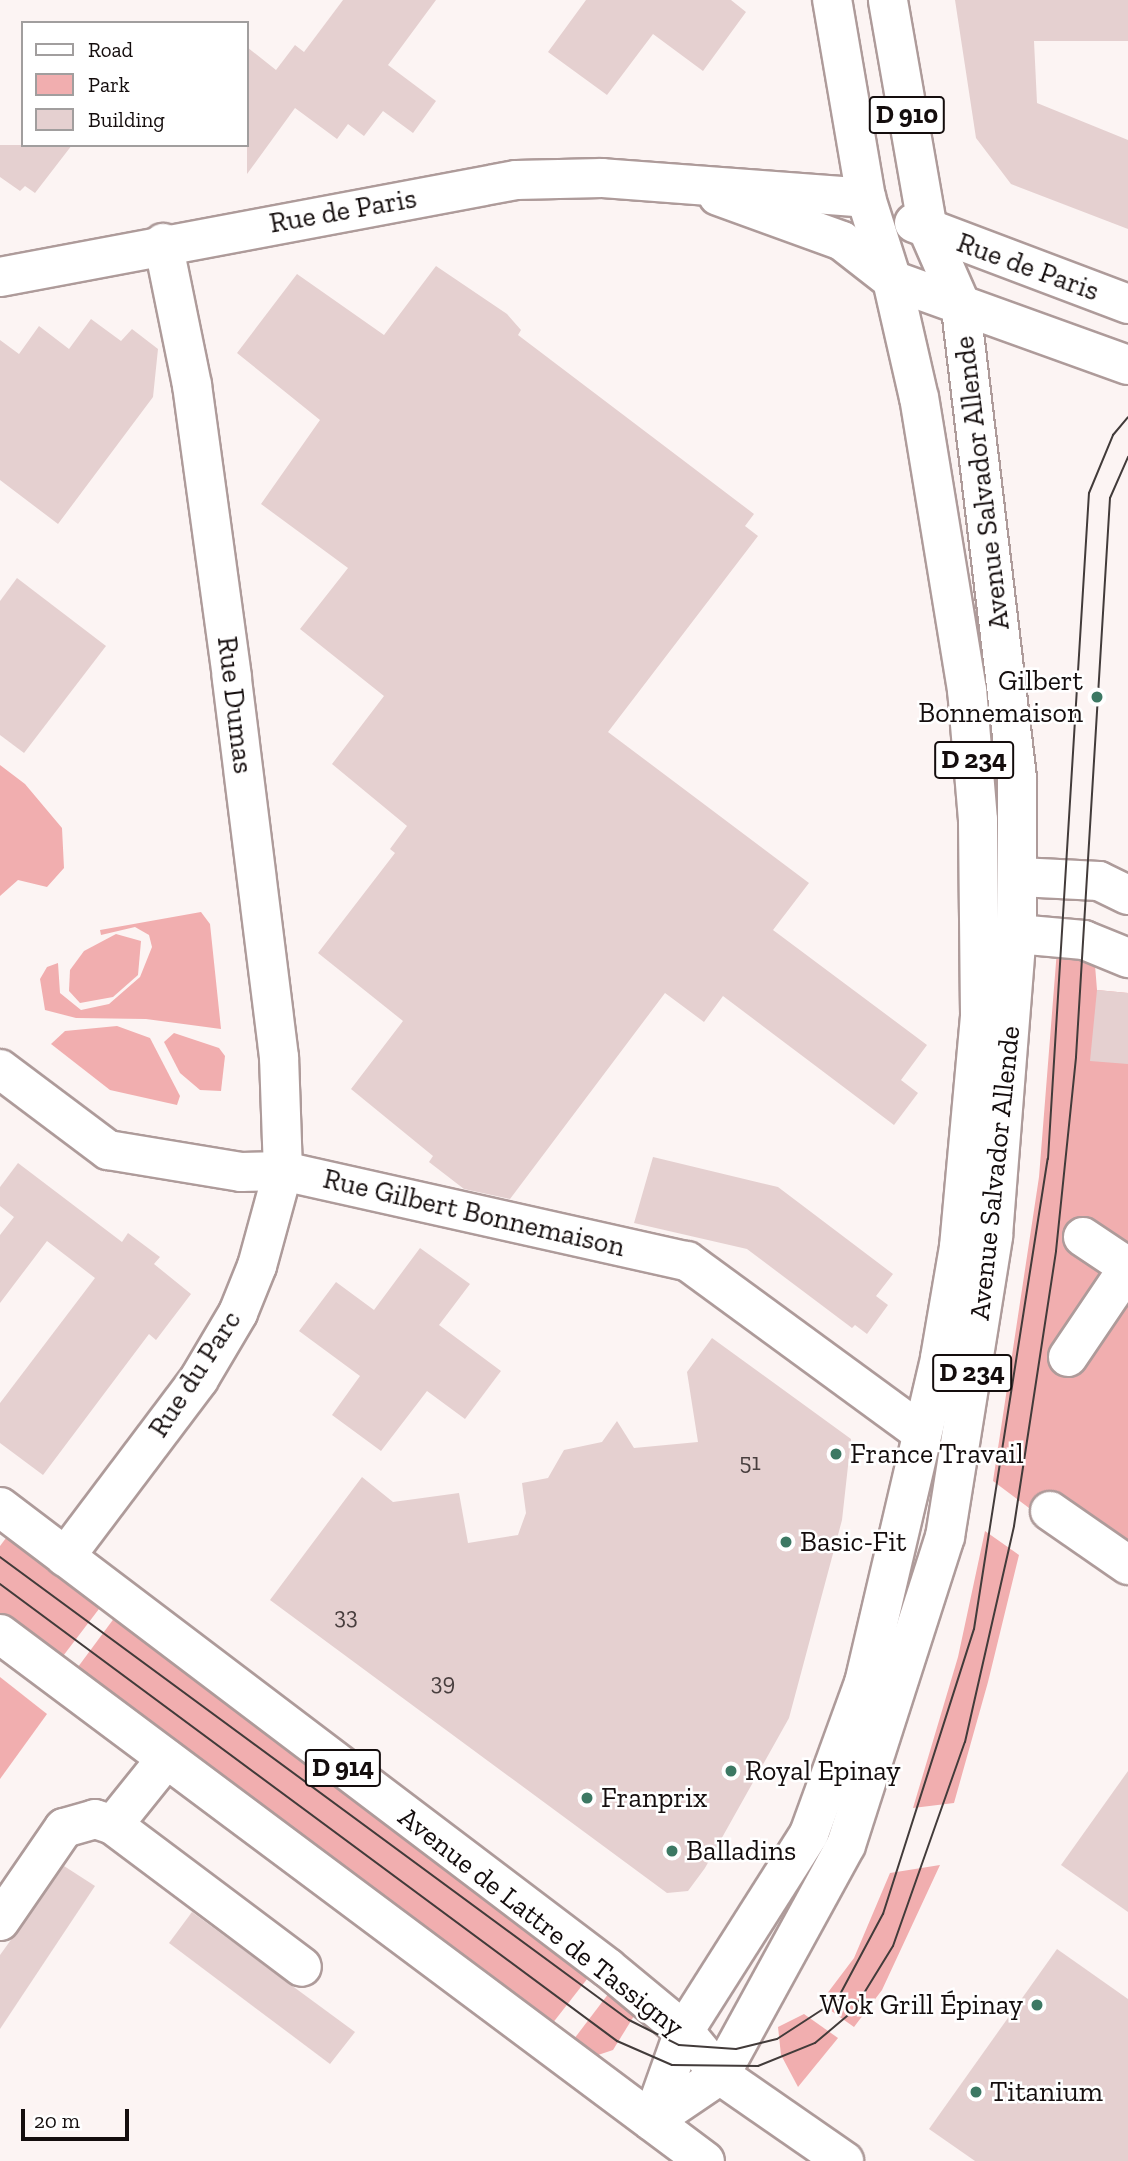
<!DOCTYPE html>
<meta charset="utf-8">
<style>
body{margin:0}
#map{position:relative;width:1128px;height:2161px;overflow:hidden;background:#fcf4f3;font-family:"Zilla Slab",serif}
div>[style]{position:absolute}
.green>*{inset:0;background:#f1aeaf}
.building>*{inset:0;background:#e5d0d0}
.roads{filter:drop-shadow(2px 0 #ae9b9a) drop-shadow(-2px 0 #ae9b9a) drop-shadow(0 2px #ae9b9a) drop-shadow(0 -2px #ae9b9a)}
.minor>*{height:38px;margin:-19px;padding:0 19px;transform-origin:19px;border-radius:19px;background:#fff}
.major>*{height:38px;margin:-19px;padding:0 19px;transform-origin:19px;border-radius:19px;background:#fff}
.tram>*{height:2px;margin:-1px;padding:0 1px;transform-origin:1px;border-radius:1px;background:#423b3a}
.dots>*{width:19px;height:19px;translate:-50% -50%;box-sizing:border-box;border:4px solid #fff;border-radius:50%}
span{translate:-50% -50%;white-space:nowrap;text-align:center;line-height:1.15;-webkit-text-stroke:5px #fff;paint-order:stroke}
.number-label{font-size:24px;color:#483e3e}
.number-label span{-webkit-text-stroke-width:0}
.shield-label span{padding:2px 5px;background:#fff;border:2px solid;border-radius:5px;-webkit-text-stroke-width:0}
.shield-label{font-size:26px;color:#140d0d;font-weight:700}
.street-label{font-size:28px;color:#140d0d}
.poi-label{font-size:28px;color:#140d0d}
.right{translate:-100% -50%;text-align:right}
.left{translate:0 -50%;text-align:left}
.legend{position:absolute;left:21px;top:21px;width:228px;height:126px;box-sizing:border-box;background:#fff;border:2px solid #a19e9e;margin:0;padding:9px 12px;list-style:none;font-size:21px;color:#140d0d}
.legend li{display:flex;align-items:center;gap:14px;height:35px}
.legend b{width:35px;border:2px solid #a19e9e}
.scale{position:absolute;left:21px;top:2109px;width:108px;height:32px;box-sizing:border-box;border:4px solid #140d0d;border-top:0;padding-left:9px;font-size:21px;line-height:24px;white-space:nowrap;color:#140d0d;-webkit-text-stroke:5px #fff;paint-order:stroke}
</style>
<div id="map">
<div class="green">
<i style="clip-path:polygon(0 765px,25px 784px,62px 828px,64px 868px,47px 887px,18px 880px,0 896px)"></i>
<i style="clip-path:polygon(201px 912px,210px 924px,221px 1029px,146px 1019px,76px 1018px,45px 1010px,40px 979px,47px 967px,58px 963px,60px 993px,81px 1010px,109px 1004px,140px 977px,152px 947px,149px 935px,135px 927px,101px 935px,100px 930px)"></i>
<i style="clip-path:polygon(116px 934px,141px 941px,138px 975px,113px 997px,80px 1003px,69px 991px,70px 970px,84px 951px)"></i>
<i style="clip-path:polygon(1057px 950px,1095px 965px,1097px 990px,1128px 993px,1128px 1582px,993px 1481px,1039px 1177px)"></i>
<i style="clip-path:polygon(117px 1026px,150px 1038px,180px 1096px,177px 1105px,110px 1090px,51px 1044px,65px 1031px)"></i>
<i style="clip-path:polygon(174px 1033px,219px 1048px,225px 1056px,221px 1091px,200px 1090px,180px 1073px,164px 1042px)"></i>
<i style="clip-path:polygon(985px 1531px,1019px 1555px,988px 1682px,954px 1803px,913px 1808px,958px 1657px)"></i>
<i style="clip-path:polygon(9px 1534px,102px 1605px,60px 1660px,0 1615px,0 1546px)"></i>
<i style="clip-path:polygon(115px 1617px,591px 1974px,552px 2024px,75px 1671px)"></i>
<i style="clip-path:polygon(0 1677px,47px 1714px,0 1779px)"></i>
<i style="clip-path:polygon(940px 1865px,882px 1990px,854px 2027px,820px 2003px,854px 1958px,890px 1873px)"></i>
<i style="clip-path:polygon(612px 1989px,634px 2016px,613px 2050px,598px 2055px,574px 2039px)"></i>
<i style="clip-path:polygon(804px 2014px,838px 2038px,798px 2087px,781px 2055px,778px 2027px)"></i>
</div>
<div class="building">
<i style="clip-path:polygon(343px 0,436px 0,388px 65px,436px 101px,413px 133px,383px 111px,364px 136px,348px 124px,337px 139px,295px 108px,247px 174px,247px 47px,276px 70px,295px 45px,304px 52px)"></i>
<i style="clip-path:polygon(586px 0,731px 0,746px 12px,703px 71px,653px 34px,607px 95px,548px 52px)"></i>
<i style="clip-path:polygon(955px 0,1128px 0,1128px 41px,1034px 41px,1037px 103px,1128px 140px,1128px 229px,1011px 184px,976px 138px)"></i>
<i style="clip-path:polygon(0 145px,72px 145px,35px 193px,25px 186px,20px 191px,0 177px)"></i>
<i style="clip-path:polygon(436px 266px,507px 314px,521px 330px,518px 335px,754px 514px,745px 526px,758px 536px,608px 732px,809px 883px,773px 930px,927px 1045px,901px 1080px,918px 1093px,894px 1125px,723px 996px,704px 1022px,665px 993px,510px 1199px,464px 1189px,429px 1162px,433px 1156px,351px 1089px,403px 1021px,318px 953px,395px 853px,390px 849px,407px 826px,332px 764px,384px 696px,300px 629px,348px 568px,261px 504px,320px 420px,237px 353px,297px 274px,384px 335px)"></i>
<i style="clip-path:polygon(91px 319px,121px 341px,132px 329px,158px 349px,153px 397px,58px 524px,0 480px,0 340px,19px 354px,39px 326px,69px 349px)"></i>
<i style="clip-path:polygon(17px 578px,106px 646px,24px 753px,0 735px,0 601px)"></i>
<i style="clip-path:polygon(1097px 990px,1128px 993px,1128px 1064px,1090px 1061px)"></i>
<i style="clip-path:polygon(653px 1157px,778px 1187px,893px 1274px,876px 1296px,888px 1305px,867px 1334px,855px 1325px,852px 1328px,747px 1249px,634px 1223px)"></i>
<i style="clip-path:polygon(18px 1163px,122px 1242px,128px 1233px,160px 1257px,154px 1264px,191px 1294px,156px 1340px,149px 1334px,43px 1475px,0 1443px,0 1403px,95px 1278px,47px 1241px,0 1303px,0 1235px,14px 1217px,0 1206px,0 1187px)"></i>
<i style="clip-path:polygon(420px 1248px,470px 1284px,439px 1325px,501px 1371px,465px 1419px,427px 1391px,381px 1451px,332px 1415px,360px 1376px,299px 1331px,336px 1282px,374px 1310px)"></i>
<i style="clip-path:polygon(712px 1338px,851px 1439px,842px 1520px,789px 1718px,705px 1868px,688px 1891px,667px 1893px,270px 1600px,362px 1477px,393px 1502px,459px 1493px,468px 1543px,518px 1535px,526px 1513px,522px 1483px,548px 1478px,564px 1450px,602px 1442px,617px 1421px,634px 1448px,698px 1442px,687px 1372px)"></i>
<i style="clip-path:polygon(1128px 1771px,1128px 1912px,1061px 1865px)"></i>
<i style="clip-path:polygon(64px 1866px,95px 1886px,0 2029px,0 1955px)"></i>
<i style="clip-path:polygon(192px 1912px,355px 2032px,330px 2064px,169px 1943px)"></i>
<i style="clip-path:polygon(1057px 1949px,1128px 1999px,1128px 2161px,975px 2161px,929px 2129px)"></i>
</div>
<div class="roads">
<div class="minor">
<i style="left:718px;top:196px;width:132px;rotate:19.9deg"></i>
<i style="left:842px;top:241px;width:63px;rotate:38deg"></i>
<i style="left:0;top:277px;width:525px;rotate:-10.65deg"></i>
<i style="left:516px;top:180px;width:86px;rotate:-1.3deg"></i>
<i style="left:602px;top:178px;width:265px;rotate:4.3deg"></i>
<i style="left:1019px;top:877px;width:80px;rotate:2.9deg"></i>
<i style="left:1099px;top:881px;width:32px;rotate:26deg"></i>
<i style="left:1017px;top:934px;width:67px;rotate:5.1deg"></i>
<i style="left:1084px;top:940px;width:48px;rotate:22.2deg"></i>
<i style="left:0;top:1069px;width:135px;rotate:36.9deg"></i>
<i style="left:108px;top:1150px;width:135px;rotate:9.4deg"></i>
<i style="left:241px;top:1172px;width:42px;rotate:-1.4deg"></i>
<i style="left:283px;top:1171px;width:414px;rotate:12.6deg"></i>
<i style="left:687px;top:1261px;width:290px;rotate:36.2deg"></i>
<i style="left:1083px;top:1237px;width:54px;rotate:33.7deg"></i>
<i style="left:1068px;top:1357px;width:107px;rotate:-56deg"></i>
<i style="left:1050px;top:1511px;width:95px;rotate:34.7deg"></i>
<i style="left:65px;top:1557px;width:223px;rotate:-53deg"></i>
<i style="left:199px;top:1379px;width:77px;rotate:-59.4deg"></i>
<i style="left:238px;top:1313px;width:51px;rotate:-68deg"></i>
<i style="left:257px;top:1266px;width:98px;rotate:-74.7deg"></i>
<i style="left:283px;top:1171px;width:114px;rotate:-92deg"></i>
<i style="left:279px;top:1057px;width:383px;rotate:-97.1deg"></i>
<i style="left:232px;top:677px;width:295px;rotate:-97.8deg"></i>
<i style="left:192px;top:385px;width:145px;rotate:-101.5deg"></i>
<i style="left:113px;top:1825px;width:236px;rotate:36.9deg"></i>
<i style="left:0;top:1921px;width:113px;rotate:-55.5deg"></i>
<i style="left:64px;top:1828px;width:32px;rotate:-16deg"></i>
<i style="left:95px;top:1819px;width:19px;rotate:18deg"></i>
<i style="left:113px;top:1825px;width:85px;rotate:-51.2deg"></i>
</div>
<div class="major">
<i style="left:914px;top:223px;width:229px;rotate:20.7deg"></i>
<i style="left:892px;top:280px;width:251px;rotate:19.8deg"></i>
<i style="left:0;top:1507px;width:763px;rotate:37.17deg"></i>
<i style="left:608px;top:1968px;width:99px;rotate:39.7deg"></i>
<i style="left:684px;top:2031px;width:57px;rotate:50.7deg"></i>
<i style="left:720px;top:2075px;width:151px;rotate:34.7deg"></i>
<i style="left:0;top:1634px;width:880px;rotate:36.78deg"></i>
<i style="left:652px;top:2121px;width:82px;rotate:-34.1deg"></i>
<i style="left:720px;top:2075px;width:262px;rotate:-61.3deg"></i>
<i style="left:846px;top:1845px;width:324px;rotate:-72.2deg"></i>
<i style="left:945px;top:1537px;width:305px;rotate:-80.9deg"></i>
<i style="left:993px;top:1236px;width:303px;rotate:-85.5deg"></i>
<i style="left:1017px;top:934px;width:156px;rotate:-90deg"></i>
<i style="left:1017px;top:778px;width:476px;rotate:-96.8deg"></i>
<i style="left:961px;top:305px;width:82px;rotate:-113.7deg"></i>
<i style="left:928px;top:230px;width:233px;rotate:-99.9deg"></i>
<i style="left:652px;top:2121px;width:96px;rotate:-70.4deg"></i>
<i style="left:684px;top:2031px;width:233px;rotate:-57.6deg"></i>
<i style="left:809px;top:1834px;width:161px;rotate:-70deg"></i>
<i style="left:864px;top:1683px;width:334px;rotate:-76.8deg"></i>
<i style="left:940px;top:1358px;width:113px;rotate:-80.3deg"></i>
<i style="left:959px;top:1247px;width:234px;rotate:-84.8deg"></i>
<i style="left:980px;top:1014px;width:194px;rotate:-90.6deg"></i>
<i style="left:978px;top:820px;width:130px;rotate:-94.8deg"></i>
<i style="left:967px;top:690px;width:296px;rotate:-99.3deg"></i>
<i style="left:919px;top:398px;width:121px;rotate:-102.9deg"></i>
<i style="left:892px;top:280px;width:86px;rotate:-107.6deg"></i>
<i style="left:866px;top:198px;width:201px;rotate:-99.7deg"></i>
</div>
</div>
<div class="tram">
<i style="left:0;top:1557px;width:781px;rotate:36.36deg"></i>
<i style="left:629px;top:2020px;width:56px;rotate:26.6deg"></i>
<i style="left:679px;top:2045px;width:57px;rotate:4deg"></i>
<i style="left:736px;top:2049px;width:42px;rotate:-13.7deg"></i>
<i style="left:777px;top:2039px;width:72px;rotate:-33deg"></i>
<i style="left:837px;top:2000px;width:98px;rotate:-61.9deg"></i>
<i style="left:883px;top:1914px;width:299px;rotate:-72.3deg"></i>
<i style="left:974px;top:1629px;width:476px;rotate:-81.1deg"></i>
<i style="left:1048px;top:1159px;width:667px;rotate:-86.48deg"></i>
<i style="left:1089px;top:493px;width:63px;rotate:-67.5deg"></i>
<i style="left:1113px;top:435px;width:23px;rotate:-50deg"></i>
<i style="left:0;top:1584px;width:768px;rotate:36.53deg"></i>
<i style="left:617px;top:2041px;width:60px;rotate:23.6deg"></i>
<i style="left:672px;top:2065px;width:86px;rotate:0.7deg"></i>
<i style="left:758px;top:2066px;width:61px;rotate:-22deg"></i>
<i style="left:815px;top:2043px;width:50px;rotate:-40.1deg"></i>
<i style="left:853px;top:2011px;width:76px;rotate:-58.4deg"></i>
<i style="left:893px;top:1946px;width:216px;rotate:-70.6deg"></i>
<i style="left:965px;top:1742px;width:221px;rotate:-77.2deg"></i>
<i style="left:1014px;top:1526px;width:278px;rotate:-81.3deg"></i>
<i style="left:1056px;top:1251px;width:195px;rotate:-84.1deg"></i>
<i style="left:1076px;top:1057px;width:560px;rotate:-86.52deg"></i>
<i style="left:1110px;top:498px;width:45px;rotate:-66.3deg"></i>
</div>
<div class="dots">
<i style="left:1097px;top:697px;background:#3c7863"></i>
<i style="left:836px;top:1454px;background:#3c7863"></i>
<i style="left:786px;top:1542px;background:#3c7863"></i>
<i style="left:731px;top:1771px;background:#3c7863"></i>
<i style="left:587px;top:1798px;background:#3c7863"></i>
<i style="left:672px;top:1851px;background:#3c7863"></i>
<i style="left:1037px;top:2005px;background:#3c7863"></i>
<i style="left:976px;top:2092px;background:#3c7863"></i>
</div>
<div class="number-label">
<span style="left:750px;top:1462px">51</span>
<span style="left:346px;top:1616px">33</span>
<span style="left:443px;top:1682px">39</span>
</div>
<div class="shield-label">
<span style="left:907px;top:115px">D 910</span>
<span style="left:974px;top:760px">D 234</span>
<span style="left:972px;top:1373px">D 234</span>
<span style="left:343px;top:1768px">D 914</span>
</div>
<div class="street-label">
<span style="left:343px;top:211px;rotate:-10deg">Rue de Paris</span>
<span style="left:1028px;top:267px;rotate:20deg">Rue de Paris</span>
<span style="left:982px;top:483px;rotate:-97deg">Avenue Salvador Allende</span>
<span style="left:235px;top:705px;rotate:83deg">Rue Dumas</span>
<span style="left:995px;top:1173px;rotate:-84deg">Avenue Salvador Allende</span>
<span style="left:474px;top:1213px;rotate:13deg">Rue Gilbert Bonnemaison</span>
<span style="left:195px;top:1374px;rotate:-57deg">Rue du Parc</span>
<span style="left:541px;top:1922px;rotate:38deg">Avenue de Lattre de Tassigny</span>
</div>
<div class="poi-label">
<span class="right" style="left:1083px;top:697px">Gilbert<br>Bonnemaison</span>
<span class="left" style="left:850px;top:1454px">France Travail</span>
<span class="left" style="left:800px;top:1542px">Basic-Fit</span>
<span class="left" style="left:745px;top:1771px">Royal Epinay</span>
<span class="left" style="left:601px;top:1798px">Franprix</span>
<span class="left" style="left:686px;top:1851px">Balladins</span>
<span class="right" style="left:1023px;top:2005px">Wok Grill Épinay</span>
<span class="left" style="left:990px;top:2092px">Titanium</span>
</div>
<ul class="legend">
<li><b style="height:9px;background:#fff"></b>Road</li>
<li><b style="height:19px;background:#f1aeaf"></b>Park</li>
<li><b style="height:19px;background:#e5d0d0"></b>Building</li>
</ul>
<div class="scale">20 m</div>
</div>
